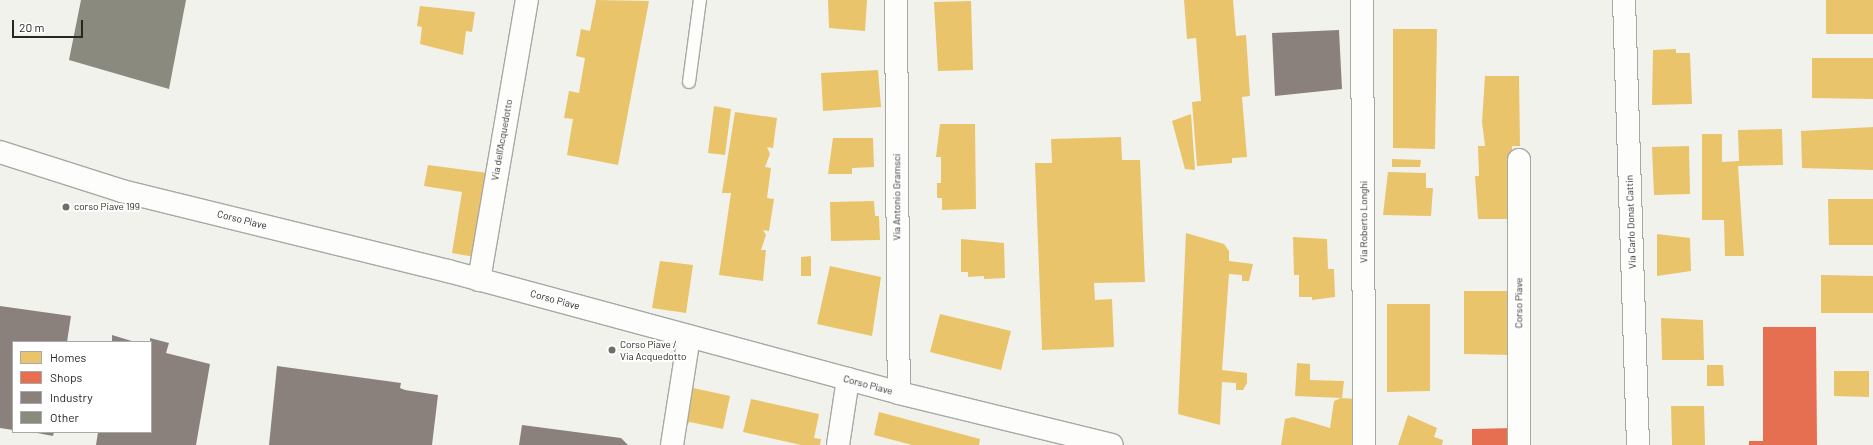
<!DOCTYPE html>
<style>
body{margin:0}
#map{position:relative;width:1873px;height:445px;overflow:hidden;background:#f2f2ec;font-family:Barlow,sans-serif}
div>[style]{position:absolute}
.homes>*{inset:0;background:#e9c46a}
.shops>*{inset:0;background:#e76f51}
.industry>*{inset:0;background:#8a817c}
.building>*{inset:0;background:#8a8a7e}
.roads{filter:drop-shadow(1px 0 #a8a8a3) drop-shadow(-1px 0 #a8a8a3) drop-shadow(0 1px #a8a8a3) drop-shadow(0 -1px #a8a8a3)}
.lane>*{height:12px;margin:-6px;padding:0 6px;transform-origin:6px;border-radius:6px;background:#fdfdfc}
.street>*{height:22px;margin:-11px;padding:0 11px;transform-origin:11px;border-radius:11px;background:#fdfdfc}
.dots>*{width:11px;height:11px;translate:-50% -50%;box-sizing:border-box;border:2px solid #fff;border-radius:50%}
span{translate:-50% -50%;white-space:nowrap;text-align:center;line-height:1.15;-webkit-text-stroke:4px #fff;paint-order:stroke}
.street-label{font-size:10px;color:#282822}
.poi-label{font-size:10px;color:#282822}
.left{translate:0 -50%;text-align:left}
.legend{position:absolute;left:12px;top:341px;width:140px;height:92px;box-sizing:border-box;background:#fff;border:1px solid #a9a9a7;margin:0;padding:5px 7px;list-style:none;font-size:12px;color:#282822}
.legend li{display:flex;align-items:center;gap:8px;height:20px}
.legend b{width:20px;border:1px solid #a9a9a7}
.scale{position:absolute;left:12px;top:20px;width:71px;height:18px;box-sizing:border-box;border:2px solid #282822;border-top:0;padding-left:5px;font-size:12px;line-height:14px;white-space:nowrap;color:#282822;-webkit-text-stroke:3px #fff;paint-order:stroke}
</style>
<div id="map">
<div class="homes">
<i style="clip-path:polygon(596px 0,649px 1px,618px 165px,567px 155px,573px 119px,564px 118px,569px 91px,579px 93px,585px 58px,576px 56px,581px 29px,590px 31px)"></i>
<i style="clip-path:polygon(828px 0,867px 0,865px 31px,829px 28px)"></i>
<i style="clip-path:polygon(1184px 0,1233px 0,1236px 36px,1246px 35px,1250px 96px,1242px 97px,1247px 157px,1232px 158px,1232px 163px,1197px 166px,1192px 102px,1201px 101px,1196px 38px,1187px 39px)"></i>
<i style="clip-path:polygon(1826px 0,1873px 0,1873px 34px,1826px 34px)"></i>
<i style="clip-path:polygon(971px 1px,973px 70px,938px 71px,934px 2px)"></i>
<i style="clip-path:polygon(420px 6px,475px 12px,472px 32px,466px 31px,463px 55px,420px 44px,422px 27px,417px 26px)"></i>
<i style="clip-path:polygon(1393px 29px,1437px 29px,1435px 149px,1393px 148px)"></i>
<i style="clip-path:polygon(1676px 49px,1676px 53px,1690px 53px,1692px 104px,1652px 105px,1653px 50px)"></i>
<i style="clip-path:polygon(1812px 58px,1873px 58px,1873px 99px,1812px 98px)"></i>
<i style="clip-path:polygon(878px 70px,881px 107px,823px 111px,821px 73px)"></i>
<i style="clip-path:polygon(1485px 76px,1519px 76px,1520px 146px,1512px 146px,1512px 219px,1478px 219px,1475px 176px,1479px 176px,1478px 146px,1485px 146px,1482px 122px)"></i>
<i style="clip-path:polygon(714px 106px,731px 109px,725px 155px,708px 153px)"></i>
<i style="clip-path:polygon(735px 112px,777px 118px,773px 148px,767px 147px,770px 154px,765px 167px,771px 168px,767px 198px,774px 199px,769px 231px,763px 230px,766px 235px,761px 250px,766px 250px,763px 281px,719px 275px,731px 193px,722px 193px)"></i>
<i style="clip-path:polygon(1191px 114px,1195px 170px,1185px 169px,1172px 121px)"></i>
<i style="clip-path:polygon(940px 124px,975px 124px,976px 209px,942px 210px,942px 198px,937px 198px,937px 183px,941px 183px,941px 157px,936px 157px)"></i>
<i style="clip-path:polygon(1873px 127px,1873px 170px,1802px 168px,1801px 131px)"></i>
<i style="clip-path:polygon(1782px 129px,1783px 165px,1738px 166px,1744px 256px,1725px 256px,1724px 220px,1702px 220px,1702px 134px,1722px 134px,1722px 162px,1739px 161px,1738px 130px)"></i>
<i style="clip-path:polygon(1121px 137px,1122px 160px,1140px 160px,1145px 282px,1094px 283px,1095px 300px,1112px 299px,1114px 347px,1042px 350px,1035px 163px,1052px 163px,1051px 139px)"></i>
<i style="clip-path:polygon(833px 138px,873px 138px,874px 167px,852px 168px,852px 174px,828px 174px)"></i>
<i style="clip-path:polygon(1689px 146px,1690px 194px,1654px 195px,1652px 147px)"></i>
<i style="clip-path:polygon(1392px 159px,1421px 160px,1420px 167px,1392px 167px)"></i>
<i style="clip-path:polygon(428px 165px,488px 173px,475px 257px,452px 253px,462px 192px,424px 186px)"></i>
<i style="clip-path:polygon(1388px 172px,1426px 173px,1426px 188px,1433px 188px,1431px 216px,1383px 215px)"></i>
<i style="clip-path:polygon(1828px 199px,1873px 199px,1873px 245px,1829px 245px)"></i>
<i style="clip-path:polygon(874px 201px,875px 216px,879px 216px,880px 240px,831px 241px,830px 202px)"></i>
<i style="clip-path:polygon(1186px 233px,1224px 244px,1229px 251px,1229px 261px,1253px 264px,1249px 281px,1242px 281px,1242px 275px,1229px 274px,1222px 370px,1247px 373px,1247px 383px,1243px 390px,1236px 390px,1236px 383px,1222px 382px,1220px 425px,1178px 414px)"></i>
<i style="clip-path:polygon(1657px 234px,1690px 238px,1691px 271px,1657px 276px)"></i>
<i style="clip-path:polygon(1293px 237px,1327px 239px,1328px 269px,1334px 269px,1335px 297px,1312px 300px,1312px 297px,1299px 297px,1299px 275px,1294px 275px)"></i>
<i style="clip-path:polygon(961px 239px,1004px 243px,1005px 278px,984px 279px,984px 276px,968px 277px,968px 272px,961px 272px)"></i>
<i style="clip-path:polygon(811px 256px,811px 276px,801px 276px,801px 257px)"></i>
<i style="clip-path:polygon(660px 261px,693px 265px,686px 313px,652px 308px)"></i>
<i style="clip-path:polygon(830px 266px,881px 277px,872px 336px,817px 324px)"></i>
<i style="clip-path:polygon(1821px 275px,1873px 276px,1873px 313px,1821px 313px)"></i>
<i style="clip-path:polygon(1464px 291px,1510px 291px,1510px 355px,1464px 354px)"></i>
<i style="clip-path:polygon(1387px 304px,1430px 304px,1430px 391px,1387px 392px)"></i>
<i style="clip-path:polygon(940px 314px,1011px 331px,1001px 370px,930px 352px)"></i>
<i style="clip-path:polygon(1661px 318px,1703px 320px,1704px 360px,1662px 360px)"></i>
<i style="clip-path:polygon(1297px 363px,1310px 364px,1310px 380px,1344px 381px,1342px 398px,1295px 396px)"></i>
<i style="clip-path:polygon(1707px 365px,1723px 365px,1724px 386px,1707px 386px)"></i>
<i style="clip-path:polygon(1834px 371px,1869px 371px,1869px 397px,1834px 396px)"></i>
<i style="clip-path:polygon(693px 388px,730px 396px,723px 429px,690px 422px,686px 425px)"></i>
<i style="clip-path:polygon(1341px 398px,1358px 399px,1356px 445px,1281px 445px,1285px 419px,1293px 417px,1330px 428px,1334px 401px)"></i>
<i style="clip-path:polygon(751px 399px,819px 414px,814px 438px,821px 439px,820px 445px,801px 445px,743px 432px)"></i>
<i style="clip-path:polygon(1671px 406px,1704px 406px,1705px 445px,1672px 445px)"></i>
<i style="clip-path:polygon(879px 412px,980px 439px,979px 445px,912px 445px,874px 435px)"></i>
<i style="clip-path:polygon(1408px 415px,1437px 428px,1434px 437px,1443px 440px,1442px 445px,1398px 445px)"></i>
</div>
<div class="shops">
<i style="clip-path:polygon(1763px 327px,1816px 327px,1817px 445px,1749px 445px,1749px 441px,1763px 441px)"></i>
<i style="clip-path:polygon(1512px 428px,1511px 445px,1472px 445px,1472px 429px)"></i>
</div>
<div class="industry">
<i style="clip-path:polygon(1339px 30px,1342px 89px,1275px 96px,1272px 33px)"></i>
<i style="clip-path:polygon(0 306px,71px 316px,67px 342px,13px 342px,13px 430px,0 428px)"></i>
<i style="clip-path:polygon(112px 335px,135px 342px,112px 342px)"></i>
<i style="clip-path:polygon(150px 338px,169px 343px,166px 353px,210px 364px,196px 445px,96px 445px,98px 432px,151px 432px)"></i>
<i style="clip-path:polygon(277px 366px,401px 383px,400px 388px,405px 390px,438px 395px,432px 445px,269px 445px)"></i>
<i style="clip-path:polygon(522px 425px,621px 438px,628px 445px,519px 445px)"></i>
<i style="clip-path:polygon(32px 432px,54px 432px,53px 436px)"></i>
</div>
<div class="building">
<i style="clip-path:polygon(81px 0,186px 0,169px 89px,69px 60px)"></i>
</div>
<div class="roads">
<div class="lane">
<i style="left:689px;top:82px;width:83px;rotate:-82.4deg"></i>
</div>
<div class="street">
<i style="left:896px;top:0;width:393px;rotate:89.6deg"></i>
<i style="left:1362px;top:0;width:445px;rotate:89.7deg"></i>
<i style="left:1624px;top:0;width:445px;rotate:88.2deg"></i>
<i style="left:0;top:152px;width:128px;rotate:17.7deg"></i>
<i style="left:122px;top:191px;width:336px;rotate:13.8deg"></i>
<i style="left:448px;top:271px;width:467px;rotate:15.1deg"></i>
<i style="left:899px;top:393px;width:219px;rotate:13.7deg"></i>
<i style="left:479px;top:280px;width:284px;rotate:-80.3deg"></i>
<i style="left:672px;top:445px;width:110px;rotate:-81.1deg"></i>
<i style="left:838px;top:445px;width:67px;rotate:-81.4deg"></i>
<i style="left:1519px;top:445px;width:285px;rotate:-90deg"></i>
</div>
</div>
<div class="dots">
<i style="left:66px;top:207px;background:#6f6f69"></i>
<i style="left:612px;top:350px;background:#6f6f69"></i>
</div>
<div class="street-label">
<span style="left:502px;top:140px;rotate:-80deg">Via dell'Acquedotto</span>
<span style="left:897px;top:197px;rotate:-90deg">Via Antonio Gramsci</span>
<span style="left:242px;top:220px;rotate:14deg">Corso Piave</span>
<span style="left:1364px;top:222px;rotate:-90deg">Via Roberto Longhi</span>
<span style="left:1631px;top:222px;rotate:-92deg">Via Carlo Donat Cattin</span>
<span style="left:555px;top:300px;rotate:15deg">Corso Piave</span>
<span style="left:1519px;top:303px;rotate:-90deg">Corso Piave</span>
<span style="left:868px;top:385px;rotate:15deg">Corso Piave</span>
</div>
<div class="poi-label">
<span class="left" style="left:74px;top:207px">corso Piave 199</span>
<span class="left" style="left:620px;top:350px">Corso Piave /<br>Via Acquedotto</span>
</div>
<ul class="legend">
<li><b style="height:11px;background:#e9c46a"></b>Homes</li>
<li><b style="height:11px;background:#e76f51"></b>Shops</li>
<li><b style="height:11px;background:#8a817c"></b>Industry</li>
<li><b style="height:11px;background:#8a8a7e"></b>Other</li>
</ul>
<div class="scale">20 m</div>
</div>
